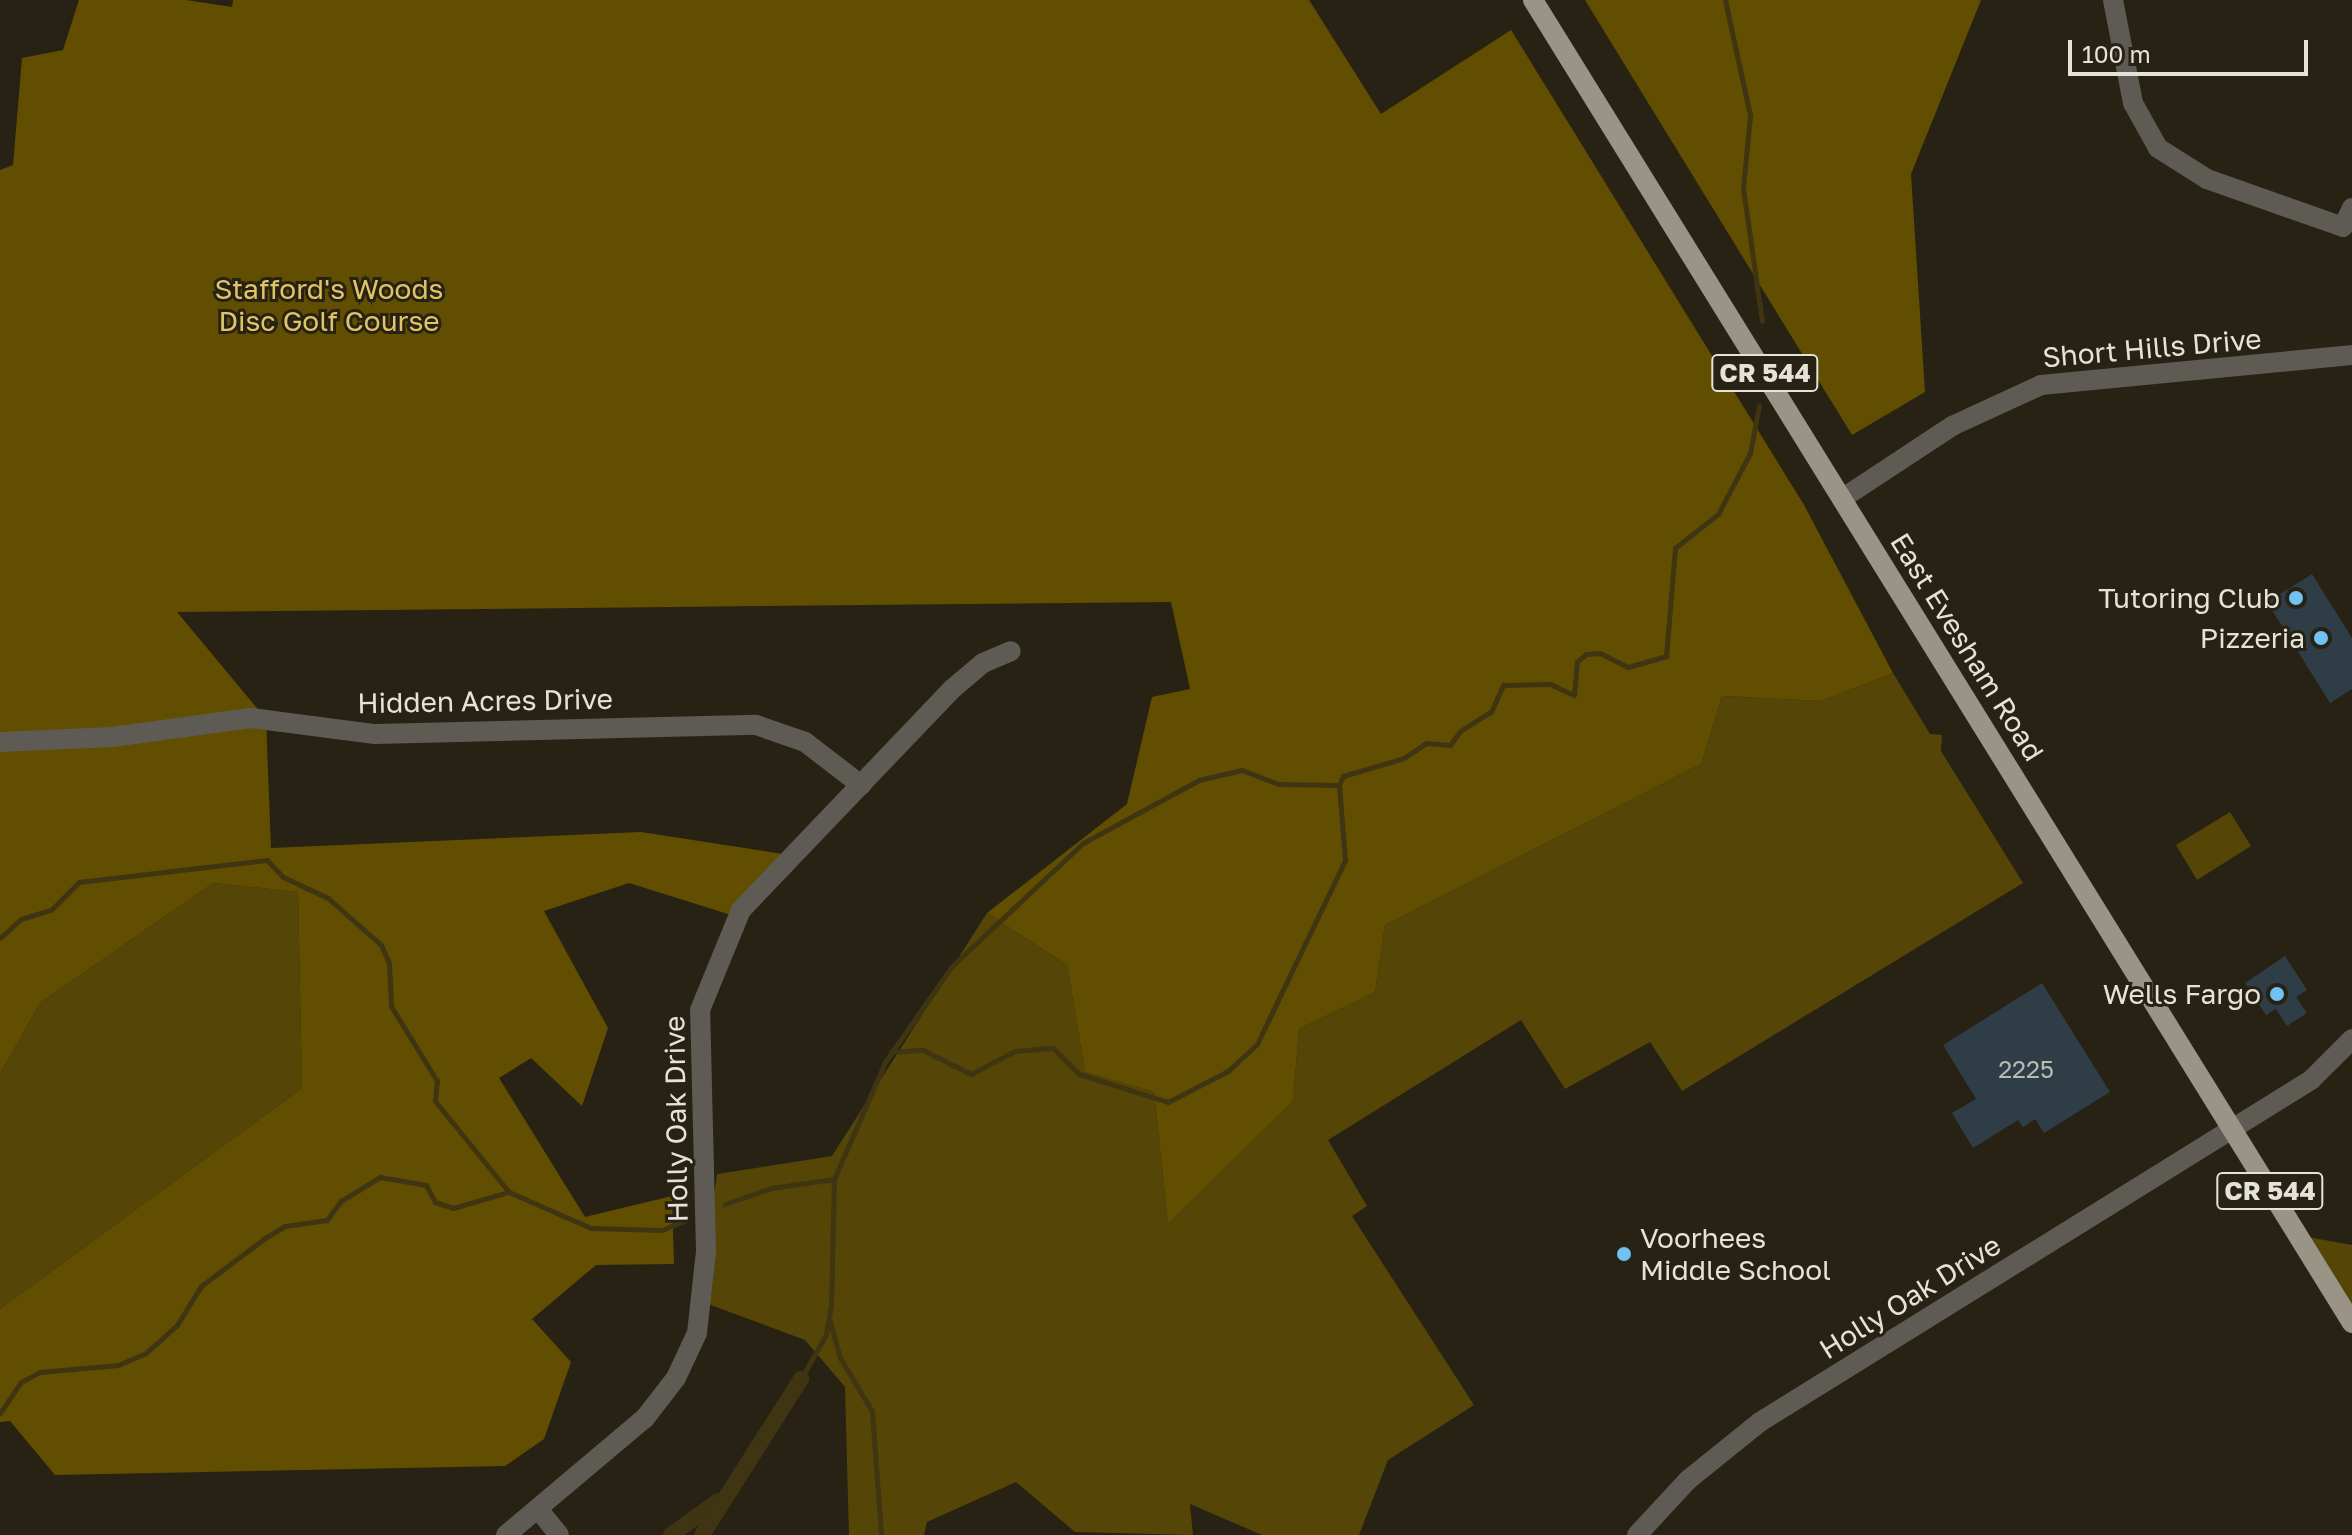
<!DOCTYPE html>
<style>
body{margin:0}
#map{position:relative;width:2352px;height:1535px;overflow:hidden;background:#272214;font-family:"Golos Text",sans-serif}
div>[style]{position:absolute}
.green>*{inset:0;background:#554507}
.forest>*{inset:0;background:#624e00}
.stream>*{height:5px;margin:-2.5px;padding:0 2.5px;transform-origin:2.5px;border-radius:2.5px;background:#403512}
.canal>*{height:16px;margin:-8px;padding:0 8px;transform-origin:8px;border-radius:8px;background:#403512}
.building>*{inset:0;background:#2f3d47}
.minor>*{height:20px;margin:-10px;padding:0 10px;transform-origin:10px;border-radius:10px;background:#5e5b54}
.major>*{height:20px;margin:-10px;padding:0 10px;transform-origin:10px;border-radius:10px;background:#999485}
.dots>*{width:22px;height:22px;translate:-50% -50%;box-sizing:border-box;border:4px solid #272214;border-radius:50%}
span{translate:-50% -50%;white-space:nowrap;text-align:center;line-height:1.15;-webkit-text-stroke:6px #272214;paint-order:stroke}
.number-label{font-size:24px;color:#b8bab4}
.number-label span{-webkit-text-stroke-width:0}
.shield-label span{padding:2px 6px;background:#272214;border:2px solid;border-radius:6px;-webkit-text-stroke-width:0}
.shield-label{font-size:26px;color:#e5e3d9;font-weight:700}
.park-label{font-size:28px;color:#e1c465}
.street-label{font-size:28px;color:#e5e3d9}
.poi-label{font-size:28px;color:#e5e3d9}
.right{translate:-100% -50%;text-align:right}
.left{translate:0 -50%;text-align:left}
.scale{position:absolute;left:2068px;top:40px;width:240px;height:36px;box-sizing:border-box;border:4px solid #e5e3d9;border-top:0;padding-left:10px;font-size:24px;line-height:28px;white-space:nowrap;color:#e5e3d9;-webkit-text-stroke:6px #272214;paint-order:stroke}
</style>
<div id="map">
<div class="green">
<i style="clip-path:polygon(1893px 673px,1930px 734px,1942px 735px,1941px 751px,2023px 883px,1682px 1091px,1650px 1042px,1565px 1089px,1521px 1020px,1328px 1140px,1367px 1206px,1352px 1216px,1474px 1405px,1388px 1460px,1359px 1535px,1262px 1535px,1190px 1504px,1193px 1535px,1075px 1532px,1016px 1482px,927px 1522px,924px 1535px,849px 1535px,845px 1387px,805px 1340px,700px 1301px,717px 1174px,832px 1156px,987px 913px,1067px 965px,1085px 1072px,1154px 1092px,1168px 1222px,1293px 1101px,1299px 1029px,1375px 992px,1385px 925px,1701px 764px,1722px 696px,1821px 701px)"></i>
<i style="clip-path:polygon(2230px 812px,2251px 846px,2197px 880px,2176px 845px)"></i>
<i style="clip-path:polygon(213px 883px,298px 892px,302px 1088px,0 1309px,0 1074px,40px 1003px)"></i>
<i style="clip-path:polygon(2297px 1235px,2352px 1245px,2352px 1323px)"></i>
</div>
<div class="forest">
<i style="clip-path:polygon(79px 0,186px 0,232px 7px,233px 0,1309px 0,1381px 114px,1511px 30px,1804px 505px,1893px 673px,1821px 701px,1722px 696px,1701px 764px,1385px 925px,1375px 992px,1299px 1029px,1293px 1101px,1168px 1223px,1154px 1092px,1085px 1072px,1067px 965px,987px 913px,1127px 804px,1152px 697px,1190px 689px,1171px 602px,177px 612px,266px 719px,271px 848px,641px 832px,789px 855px,741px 918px,629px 883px,544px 911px,608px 1028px,582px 1106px,531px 1058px,499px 1078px,585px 1217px,672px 1196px,674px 1264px,596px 1265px,532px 1319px,571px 1362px,544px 1439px,505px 1466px,55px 1475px,10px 1421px,0 1422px,0 1309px,302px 1088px,298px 892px,213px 883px,40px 1003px,0 1074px,0 170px,13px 165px,22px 58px,63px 50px)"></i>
<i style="clip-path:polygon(1585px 0,1981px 0,1911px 174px,1925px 392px,1852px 435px)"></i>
</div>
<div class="stream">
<i style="left:1725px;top:0;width:119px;rotate:77.8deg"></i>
<i style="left:1750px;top:116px;width:72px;rotate:95.6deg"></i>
<i style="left:1743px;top:188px;width:134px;rotate:81.9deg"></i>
<i style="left:0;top:938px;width:28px;rotate:-42deg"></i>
<i style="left:21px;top:919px;width:31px;rotate:-17deg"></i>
<i style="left:51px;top:910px;width:40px;rotate:-45deg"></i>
<i style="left:79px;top:882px;width:189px;rotate:-6.7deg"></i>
<i style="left:267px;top:860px;width:23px;rotate:47deg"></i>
<i style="left:283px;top:877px;width:50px;rotate:25deg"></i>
<i style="left:328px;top:898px;width:71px;rotate:41.6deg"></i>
<i style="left:381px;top:945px;width:20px;rotate:66deg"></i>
<i style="left:389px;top:963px;width:43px;rotate:87.3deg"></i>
<i style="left:391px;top:1006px;width:88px;rotate:58.5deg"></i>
<i style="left:437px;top:1081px;width:20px;rotate:96deg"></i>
<i style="left:435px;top:1101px;width:117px;rotate:50.9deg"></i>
<i style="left:509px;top:1192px;width:90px;rotate:23.7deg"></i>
<i style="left:591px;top:1228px;width:71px;rotate:1.6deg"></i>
<i style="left:662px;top:1230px;width:26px;rotate:-23deg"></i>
<i style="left:891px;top:1052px;width:32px;rotate:-4deg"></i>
<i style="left:923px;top:1050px;width:54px;rotate:26.6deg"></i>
<i style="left:971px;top:1074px;width:50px;rotate:-27.6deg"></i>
<i style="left:1015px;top:1051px;width:38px;rotate:-5deg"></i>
<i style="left:1053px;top:1048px;width:37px;rotate:45deg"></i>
<i style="left:1079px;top:1074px;width:93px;rotate:17.5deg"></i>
<i style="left:1168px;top:1102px;width:68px;rotate:-27.3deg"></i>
<i style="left:1228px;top:1071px;width:40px;rotate:-43deg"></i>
<i style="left:1257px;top:1044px;width:204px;rotate:-64.4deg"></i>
<i style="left:1345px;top:860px;width:75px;rotate:-94.6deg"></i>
<i style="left:1339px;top:785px;width:10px;rotate:-66deg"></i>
<i style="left:1343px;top:776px;width:64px;rotate:-16.4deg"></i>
<i style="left:1404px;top:758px;width:27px;rotate:-34deg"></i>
<i style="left:1426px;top:743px;width:24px;rotate:5deg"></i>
<i style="left:1450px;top:745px;width:17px;rotate:-54deg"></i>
<i style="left:1460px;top:731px;width:36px;rotate:-32deg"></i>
<i style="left:1491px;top:712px;width:30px;rotate:-66deg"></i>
<i style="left:1503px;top:685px;width:47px;rotate:-1.2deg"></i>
<i style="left:1550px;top:684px;width:26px;rotate:25deg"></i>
<i style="left:1574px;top:695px;width:33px;rotate:-85deg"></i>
<i style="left:1577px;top:662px;width:12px;rotate:-42deg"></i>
<i style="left:1586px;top:654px;width:14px;rotate:-4deg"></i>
<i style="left:1600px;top:653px;width:31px;rotate:27deg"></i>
<i style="left:1628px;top:667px;width:40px;rotate:-16deg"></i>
<i style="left:1666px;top:656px;width:108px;rotate:-85.2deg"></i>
<i style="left:1675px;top:548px;width:55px;rotate:-38.3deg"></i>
<i style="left:1718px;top:514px;width:69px;rotate:-62.3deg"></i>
<i style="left:1750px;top:453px;width:48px;rotate:-79.2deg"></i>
<i style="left:725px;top:1204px;width:49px;rotate:-19.2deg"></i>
<i style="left:771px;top:1188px;width:64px;rotate:-8.1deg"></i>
<i style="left:830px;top:1321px;width:38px;rotate:75deg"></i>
<i style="left:840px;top:1358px;width:62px;rotate:58.9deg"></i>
<i style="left:872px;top:1411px;width:124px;rotate:85.8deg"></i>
<i style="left:801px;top:1379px;width:51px;rotate:-60.9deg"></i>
<i style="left:826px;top:1334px;width:27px;rotate:-80deg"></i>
<i style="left:831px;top:1307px;width:128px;rotate:-88.7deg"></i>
<i style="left:834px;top:1179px;width:128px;rotate:-66.4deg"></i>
<i style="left:885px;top:1062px;width:117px;rotate:-55.1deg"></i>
<i style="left:952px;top:966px;width:180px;rotate:-43.2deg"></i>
<i style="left:1083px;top:843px;width:132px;rotate:-28.5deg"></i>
<i style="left:1199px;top:780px;width:44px;rotate:-13.1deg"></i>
<i style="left:1242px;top:770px;width:39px;rotate:21deg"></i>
<i style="left:1278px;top:784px;width:60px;rotate:1deg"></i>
<i style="left:0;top:1413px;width:37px;rotate:-56deg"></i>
<i style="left:21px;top:1382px;width:21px;rotate:-28deg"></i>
<i style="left:40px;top:1372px;width:78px;rotate:-5.1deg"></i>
<i style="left:118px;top:1365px;width:30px;rotate:-23deg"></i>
<i style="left:146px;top:1353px;width:42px;rotate:-42.1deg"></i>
<i style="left:177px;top:1325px;width:46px;rotate:-58.4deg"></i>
<i style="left:201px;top:1286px;width:80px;rotate:-36.9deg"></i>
<i style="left:265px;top:1238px;width:23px;rotate:-31deg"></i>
<i style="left:285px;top:1226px;width:42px;rotate:-8.1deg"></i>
<i style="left:327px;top:1220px;width:24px;rotate:-54deg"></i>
<i style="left:341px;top:1201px;width:46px;rotate:-31.6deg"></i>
<i style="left:380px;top:1177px;width:47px;rotate:9.9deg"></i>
<i style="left:426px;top:1185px;width:19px;rotate:62deg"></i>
<i style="left:435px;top:1202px;width:19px;rotate:18deg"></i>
<i style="left:453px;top:1208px;width:57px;rotate:-16.2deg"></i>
</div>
<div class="canal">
<i style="left:671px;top:1535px;width:58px;rotate:-35.9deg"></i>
<i style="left:702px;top:1535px;width:185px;rotate:-57.6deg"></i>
</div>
<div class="building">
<i style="clip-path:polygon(2312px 574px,2352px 638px,2352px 689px,2330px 703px,2267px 602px)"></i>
<i style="clip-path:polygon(2285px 956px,2307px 990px,2296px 997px,2307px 1013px,2287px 1026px,2276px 1009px,2266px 1015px,2245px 983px)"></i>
<i style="clip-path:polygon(2042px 983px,2110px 1092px,2044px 1133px,2035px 1119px,2023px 1127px,2018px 1120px,1973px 1148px,1952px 1113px,1976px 1099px,1943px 1045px)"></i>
</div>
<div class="minor">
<i style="left:2113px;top:0;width:105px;rotate:79deg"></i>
<i style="left:2133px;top:103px;width:51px;rotate:60.9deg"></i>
<i style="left:2158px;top:148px;width:58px;rotate:32.3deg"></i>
<i style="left:2207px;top:179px;width:144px;rotate:19.4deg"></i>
<i style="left:2343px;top:227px;width:21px;rotate:-65deg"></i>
<i style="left:1843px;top:498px;width:131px;rotate:-33.4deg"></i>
<i style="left:1952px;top:426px;width:98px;rotate:-24.7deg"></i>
<i style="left:2041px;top:385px;width:312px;rotate:-5.5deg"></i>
<i style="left:0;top:742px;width:112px;rotate:-2.6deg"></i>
<i style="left:112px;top:737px;width:140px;rotate:-7.8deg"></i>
<i style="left:251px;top:718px;width:125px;rotate:7.4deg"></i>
<i style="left:375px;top:734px;width:381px;rotate:-1.4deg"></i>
<i style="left:756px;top:725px;width:52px;rotate:19.1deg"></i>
<i style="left:805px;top:742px;width:71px;rotate:37.5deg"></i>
<i style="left:538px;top:1509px;width:33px;rotate:51deg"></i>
<i style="left:506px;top:1535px;width:182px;rotate:-40.1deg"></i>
<i style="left:645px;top:1418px;width:51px;rotate:-52.2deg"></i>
<i style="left:676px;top:1378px;width:50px;rotate:-65deg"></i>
<i style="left:697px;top:1333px;width:82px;rotate:-83.7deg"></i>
<i style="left:706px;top:1251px;width:241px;rotate:-91.4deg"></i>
<i style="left:700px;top:1010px;width:108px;rotate:-67.7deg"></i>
<i style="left:741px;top:910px;width:304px;rotate:-46.3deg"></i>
<i style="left:951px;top:690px;width:42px;rotate:-40.2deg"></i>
<i style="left:983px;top:663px;width:30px;rotate:-23deg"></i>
<i style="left:1637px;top:1535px;width:75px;rotate:-47.2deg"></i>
<i style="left:1688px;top:1480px;width:92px;rotate:-38.9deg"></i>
<i style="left:1760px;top:1422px;width:649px;rotate:-31.83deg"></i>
<i style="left:2311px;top:1080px;width:58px;rotate:-45deg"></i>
</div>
<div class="major">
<i style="left:1533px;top:0;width:1556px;rotate:58.24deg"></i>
</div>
<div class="dots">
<i style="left:2296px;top:598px;background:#72c1f5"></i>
<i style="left:2321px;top:638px;background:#72c1f5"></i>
<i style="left:2277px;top:994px;background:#72c1f5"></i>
<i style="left:1624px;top:1254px;background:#72c1f5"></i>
</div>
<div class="number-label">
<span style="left:2026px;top:1069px">2225</span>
</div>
<div class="shield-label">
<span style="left:1765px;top:373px">CR 544</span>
<span style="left:2270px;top:1191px">CR 544</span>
</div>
<div class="park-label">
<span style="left:329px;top:305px">Stafford's Woods<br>Disc Golf Course</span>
</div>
<div class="street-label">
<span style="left:2152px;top:348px;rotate:-5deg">Short Hills Drive</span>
<span style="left:1967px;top:647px;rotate:58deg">East Evesham Road</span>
<span style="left:485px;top:701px;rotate:-1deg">Hidden Acres Drive</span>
<span style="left:676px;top:1119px;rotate:-91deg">Holly Oak Drive</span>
<span style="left:1910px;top:1297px;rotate:-32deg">Holly Oak Drive</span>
</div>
<div class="poi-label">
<span class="right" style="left:2280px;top:598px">Tutoring Club</span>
<span class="right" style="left:2305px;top:638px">Pizzeria</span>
<span class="right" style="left:2261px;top:994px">Wells Fargo</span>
<span class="left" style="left:1640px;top:1254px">Voorhees<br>Middle School</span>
</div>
<div class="scale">100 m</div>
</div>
